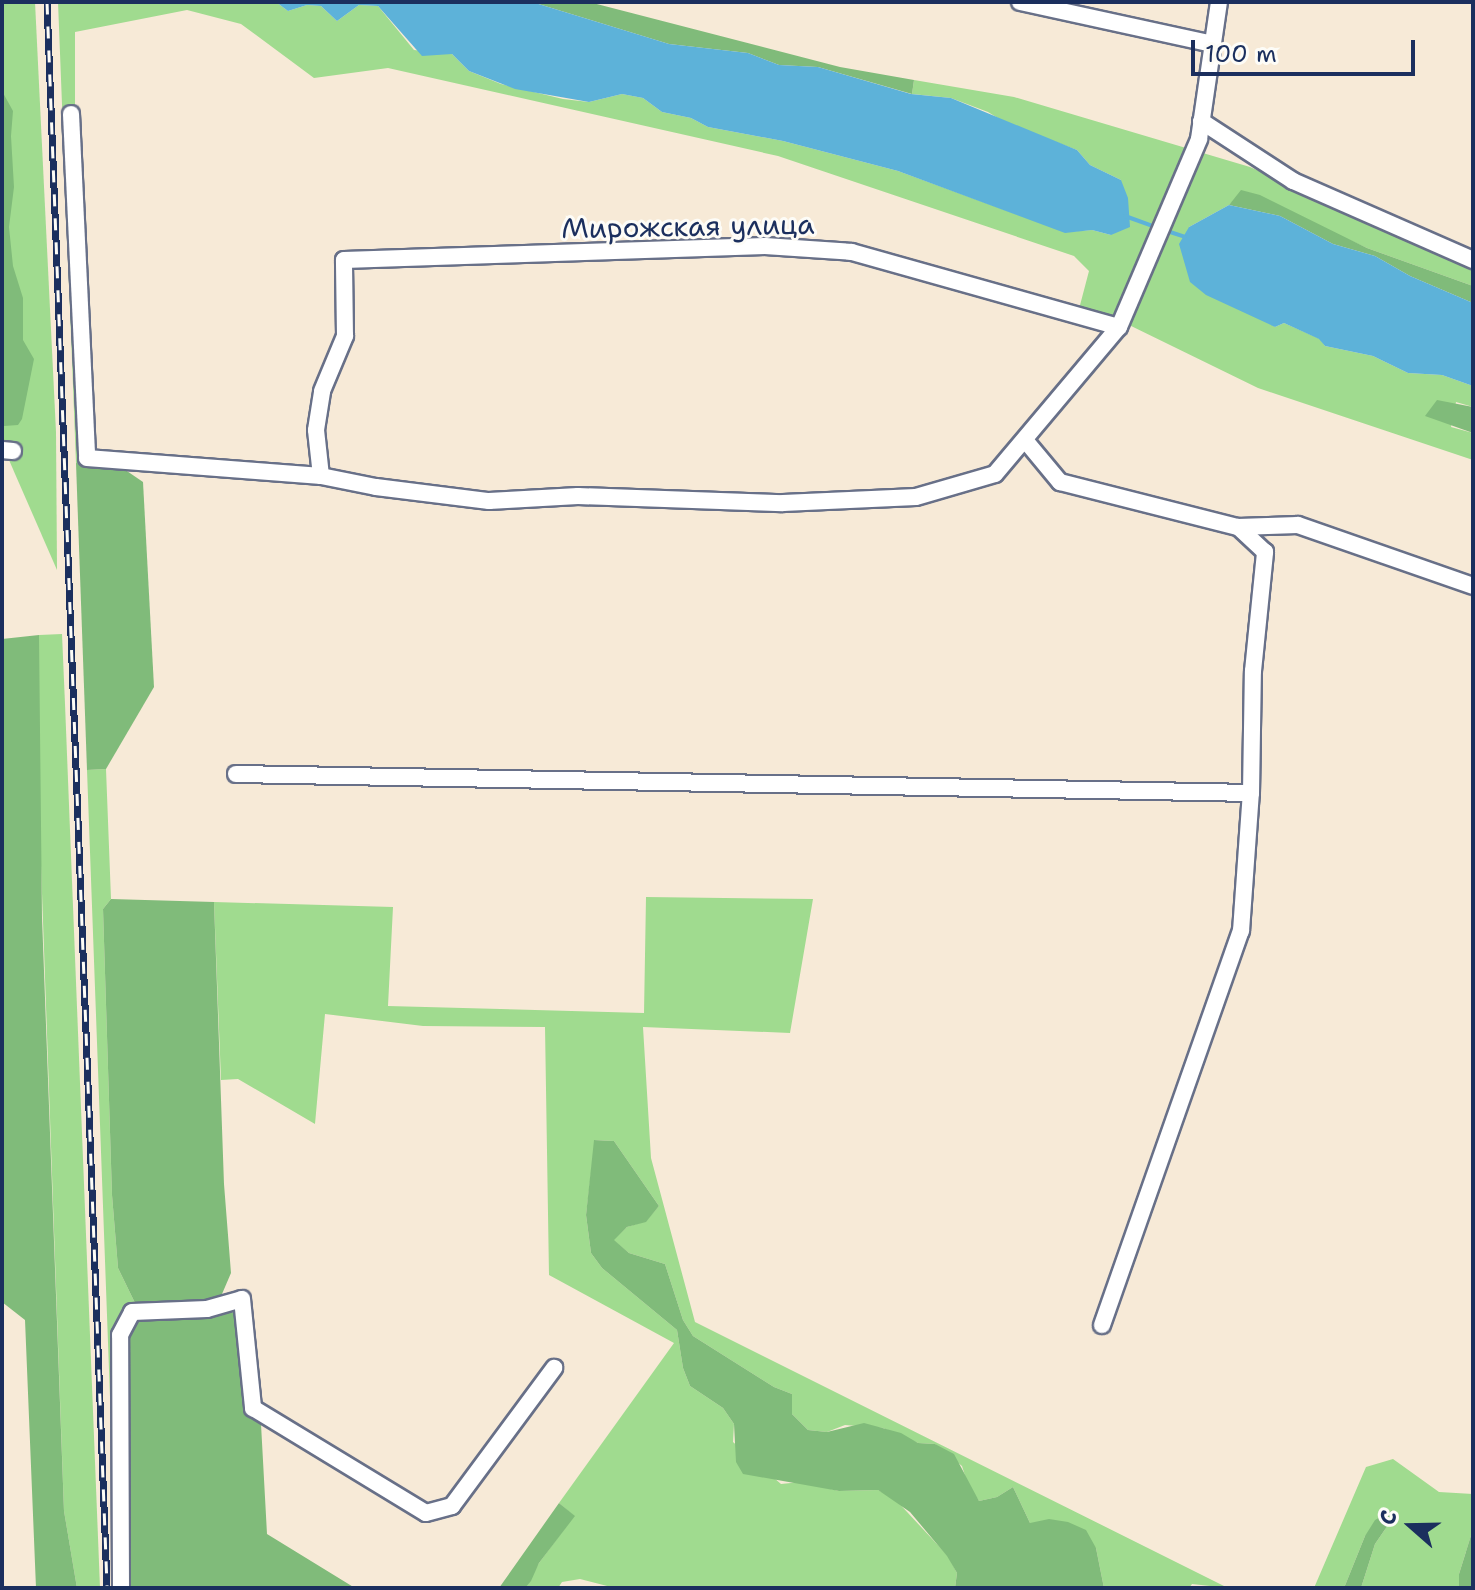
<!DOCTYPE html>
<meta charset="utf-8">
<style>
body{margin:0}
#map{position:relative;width:1475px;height:1590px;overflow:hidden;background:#f7ead7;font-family:"Shantell Sans",sans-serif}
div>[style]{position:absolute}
.green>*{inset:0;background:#a0db8f}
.forest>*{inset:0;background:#80bb7a}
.water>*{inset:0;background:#5db2d9}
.stream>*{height:4px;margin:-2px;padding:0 2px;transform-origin:2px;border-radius:2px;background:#5db2d9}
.roads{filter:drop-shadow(2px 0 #687088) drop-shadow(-2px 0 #687088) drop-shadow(0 2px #687088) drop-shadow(0 -2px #687088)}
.minor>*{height:16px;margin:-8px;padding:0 8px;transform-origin:8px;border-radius:8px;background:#fff}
.rail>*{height:7px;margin-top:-3.5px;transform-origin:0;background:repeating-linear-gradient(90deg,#fdfcf7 0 12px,#1b2f5e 0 24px);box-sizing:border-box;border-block:2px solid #1b2f5e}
span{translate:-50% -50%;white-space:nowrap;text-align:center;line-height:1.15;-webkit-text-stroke:6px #fdfcf7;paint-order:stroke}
.street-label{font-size:28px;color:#1b2f5e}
.frame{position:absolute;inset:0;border:4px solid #1b2f5e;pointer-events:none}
.north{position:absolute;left:1371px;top:1486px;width:80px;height:80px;-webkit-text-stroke:6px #fdfcf7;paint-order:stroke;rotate:290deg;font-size:22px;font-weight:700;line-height:32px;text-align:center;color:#1b2f5e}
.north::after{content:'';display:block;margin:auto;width:28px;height:36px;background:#1b2f5e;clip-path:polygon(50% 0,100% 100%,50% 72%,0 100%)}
.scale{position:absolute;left:1191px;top:40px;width:224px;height:36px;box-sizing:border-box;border:4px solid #1b2f5e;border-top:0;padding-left:10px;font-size:24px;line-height:28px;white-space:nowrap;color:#1b2f5e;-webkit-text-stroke:6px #fdfcf7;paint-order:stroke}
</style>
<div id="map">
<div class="green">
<i style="clip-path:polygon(2px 2px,35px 2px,56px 432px,57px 570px,2px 444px)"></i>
<i style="clip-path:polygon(58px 2px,276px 2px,288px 11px,307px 5px,321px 6px,337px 21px,359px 5px,378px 6px,414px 50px,452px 54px,469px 71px,501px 84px,563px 99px,589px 102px,622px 94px,643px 98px,662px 112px,691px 118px,708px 127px,783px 141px,898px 171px,1065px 232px,1092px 230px,1111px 235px,1121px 180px,1090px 165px,1077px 150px,1006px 123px,988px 112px,951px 98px,912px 94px,914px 80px,1014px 97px,1250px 167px,1473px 266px,1473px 286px,1367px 248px,1242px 191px,1229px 205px,1189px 227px,1259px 316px,1275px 327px,1284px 323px,1320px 339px,1325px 346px,1373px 356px,1408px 373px,1442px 375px,1473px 386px,1473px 407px,1456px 402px,1451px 427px,1473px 433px,1473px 460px,1258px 388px,1127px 324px,1079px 309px,1089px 271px,1074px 256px,778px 156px,388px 68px,314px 78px,241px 24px,187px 10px,75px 32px,75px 114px,92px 445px,121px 467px,76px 463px)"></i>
<i style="clip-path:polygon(62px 634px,65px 704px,100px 1588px,77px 1588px,64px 1511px,38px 781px,39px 635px)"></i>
<i style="clip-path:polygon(106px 769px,111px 899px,103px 909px,112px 1195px,118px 1268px,136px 1305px,117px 1588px,87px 770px)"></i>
<i style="clip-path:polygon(646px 897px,813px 899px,790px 1033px,643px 1027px,651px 1158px,695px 1322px,1228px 1588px,1192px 1584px,1189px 1588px,1104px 1588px,1096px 1548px,1030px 1523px,1013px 1487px,997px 1497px,979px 1501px,968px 1485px,962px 1466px,935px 1444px,918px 1443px,883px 1428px,845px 1425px,827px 1432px,808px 1430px,792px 1414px,792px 1394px,774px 1387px,693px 1336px,683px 1320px,665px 1264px,629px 1253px,613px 1240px,627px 1227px,646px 1221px,659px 1206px,614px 1141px,595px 1140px,586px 1215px,591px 1253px,602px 1268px,677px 1330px,683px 1368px,690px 1386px,723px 1408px,734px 1424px,733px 1442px,781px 1484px,801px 1482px,839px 1491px,878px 1490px,895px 1499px,948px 1556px,957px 1573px,955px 1588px,615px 1588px,580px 1579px,562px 1582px,558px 1588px,525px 1588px,539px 1563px,574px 1516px,559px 1503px,674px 1343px,549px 1275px,545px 1027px,423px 1026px,325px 1014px,315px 1124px,238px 1079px,221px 1080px,214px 902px,393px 907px,388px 1006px,644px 1013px)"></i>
<i style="clip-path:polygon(1393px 1459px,1439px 1492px,1473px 1494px,1473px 1529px,1459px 1574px,1459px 1588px,1361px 1588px,1375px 1544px,1386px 1528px,1365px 1536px,1344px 1588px,1314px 1588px,1366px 1467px)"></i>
</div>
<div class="forest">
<i style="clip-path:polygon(532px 2px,589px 2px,840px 67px,914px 80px,912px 94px,818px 67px,779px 65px,748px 53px,669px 44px)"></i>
<i style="clip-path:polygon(2px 91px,13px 111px,11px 136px,14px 187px,9px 227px,13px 266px,23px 298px,23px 340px,34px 359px,22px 419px,18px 425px,4px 426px)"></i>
<i style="clip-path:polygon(1241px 190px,1260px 195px,1367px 248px,1473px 286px,1473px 303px,1410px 276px,1375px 256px,1333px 244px,1280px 216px,1229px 205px)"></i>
<i style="clip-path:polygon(1437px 400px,1473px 407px,1473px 433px,1425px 416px)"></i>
<i style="clip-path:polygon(76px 463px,121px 467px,143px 482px,154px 687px,106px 769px,87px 770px)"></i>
<i style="clip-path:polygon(39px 635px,42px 917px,64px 1511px,77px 1588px,36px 1588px,25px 1320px,2px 1302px,2px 639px)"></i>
<i style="clip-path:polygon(111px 899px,214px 902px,224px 1184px,231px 1273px,219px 1301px,136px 1305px,118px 1268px,112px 1195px,103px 909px)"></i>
<i style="clip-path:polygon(594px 1140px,614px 1141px,659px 1206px,646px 1222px,627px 1227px,614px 1240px,629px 1253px,665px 1264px,683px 1320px,693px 1336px,774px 1387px,792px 1394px,792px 1414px,808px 1430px,827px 1432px,864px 1423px,901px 1433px,918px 1443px,935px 1444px,954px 1454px,979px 1501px,997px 1497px,1013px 1487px,1030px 1523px,1049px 1519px,1068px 1522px,1086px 1530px,1096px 1548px,1104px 1588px,955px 1588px,957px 1573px,947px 1556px,910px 1512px,878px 1490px,839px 1491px,743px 1474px,736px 1462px,734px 1424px,723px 1408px,690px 1386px,683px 1368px,677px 1330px,602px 1268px,591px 1253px,586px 1215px)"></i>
<i style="clip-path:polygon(236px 1312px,244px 1409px,261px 1424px,267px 1534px,355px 1588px,128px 1588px,126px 1337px,136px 1317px)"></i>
<i style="clip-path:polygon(559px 1503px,575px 1516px,539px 1563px,531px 1581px,525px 1588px,499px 1588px)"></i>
<i style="clip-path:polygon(1392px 1510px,1386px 1528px,1375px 1544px,1361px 1588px,1344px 1588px,1365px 1536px,1375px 1520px)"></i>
<i style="clip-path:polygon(1473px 1529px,1473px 1588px,1459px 1588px,1459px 1574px)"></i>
</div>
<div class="water">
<i style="clip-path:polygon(276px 2px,532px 2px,669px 44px,748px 53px,779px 65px,818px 67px,911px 94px,951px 98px,1077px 150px,1090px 165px,1121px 180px,1128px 198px,1130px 227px,1111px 235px,1092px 230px,1065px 233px,898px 171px,783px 141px,708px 127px,691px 118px,662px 112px,643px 98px,622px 94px,589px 102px,515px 89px,469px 71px,452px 54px,422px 56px,378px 6px,359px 5px,337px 21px,321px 6px,307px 5px,288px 11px)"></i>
<i style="clip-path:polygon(1229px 205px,1280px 216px,1333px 244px,1375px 256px,1410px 276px,1473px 303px,1473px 386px,1442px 375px,1408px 373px,1373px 356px,1325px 346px,1319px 339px,1284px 323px,1275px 327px,1206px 295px,1190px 282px,1179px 244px,1189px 227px)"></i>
</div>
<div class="stream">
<i style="left:1125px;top:216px;width:35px;rotate:20deg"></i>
<i style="left:1167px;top:231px;width:19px;rotate:18deg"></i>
</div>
<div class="roads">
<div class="minor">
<i style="left:1020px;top:2px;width:197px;rotate:12.3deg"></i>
<i style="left:71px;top:114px;width:344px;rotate:87.3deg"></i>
<i style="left:87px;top:458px;width:235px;rotate:4.4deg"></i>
<i style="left:321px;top:476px;width:56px;rotate:11.3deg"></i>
<i style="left:376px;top:487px;width:114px;rotate:7.1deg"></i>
<i style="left:489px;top:501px;width:89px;rotate:-3.2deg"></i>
<i style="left:578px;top:496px;width:205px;rotate:2deg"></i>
<i style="left:783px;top:503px;width:133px;rotate:-2.6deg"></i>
<i style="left:916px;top:497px;width:82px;rotate:-16.2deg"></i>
<i style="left:995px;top:474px;width:192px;rotate:-49.9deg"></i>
<i style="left:1119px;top:327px;width:204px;rotate:-66.9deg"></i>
<i style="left:1199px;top:139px;width:138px;rotate:-81.7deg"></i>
<i style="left:1201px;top:121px;width:110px;rotate:33.1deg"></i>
<i style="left:1293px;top:181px;width:197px;rotate:23.7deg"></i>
<i style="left:1025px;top:440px;width:55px;rotate:50.2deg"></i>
<i style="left:1060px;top:482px;width:184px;rotate:14.2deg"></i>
<i style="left:1238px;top:527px;width:60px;rotate:-1.9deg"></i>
<i style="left:1298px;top:525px;width:185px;rotate:19.2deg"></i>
<i style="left:2px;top:450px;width:11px;rotate:5deg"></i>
<i style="left:321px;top:476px;width:46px;rotate:-96.2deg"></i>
<i style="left:316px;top:430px;width:39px;rotate:-81deg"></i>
<i style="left:322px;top:391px;width:60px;rotate:-67.3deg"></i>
<i style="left:345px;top:336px;width:76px;rotate:-90.8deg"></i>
<i style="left:344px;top:260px;width:421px;rotate:-1.9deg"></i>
<i style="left:765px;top:246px;width:87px;rotate:3.9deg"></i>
<i style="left:852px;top:252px;width:277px;rotate:15.7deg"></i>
<i style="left:236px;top:774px;width:1015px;rotate:1.07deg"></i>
<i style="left:1102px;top:1325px;width:418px;rotate:-70.6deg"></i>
<i style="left:1241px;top:931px;width:138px;rotate:-85.9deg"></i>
<i style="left:1251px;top:793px;width:122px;rotate:-89.1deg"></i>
<i style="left:1253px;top:671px;width:120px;rotate:-84.2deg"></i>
<i style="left:1265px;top:552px;width:37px;rotate:-137deg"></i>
<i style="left:121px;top:1588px;width:253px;rotate:-90.2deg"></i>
<i style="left:120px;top:1335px;width:26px;rotate:-62deg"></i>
<i style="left:132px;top:1312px;width:75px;rotate:-2.3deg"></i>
<i style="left:207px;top:1309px;width:36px;rotate:-16deg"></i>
<i style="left:242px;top:1299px;width:110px;rotate:84.2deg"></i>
<i style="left:253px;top:1408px;width:202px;rotate:31.3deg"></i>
<i style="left:426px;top:1513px;width:27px;rotate:-15deg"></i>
<i style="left:452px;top:1506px;width:172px;rotate:-53.5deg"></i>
</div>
</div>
<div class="rail">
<i style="left:47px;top:2px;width:1587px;rotate:87.83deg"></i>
</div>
<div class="street-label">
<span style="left:688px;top:226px;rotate:-1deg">Мирожская улица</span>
</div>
<div class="frame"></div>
<div class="north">С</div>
<div class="scale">100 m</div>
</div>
